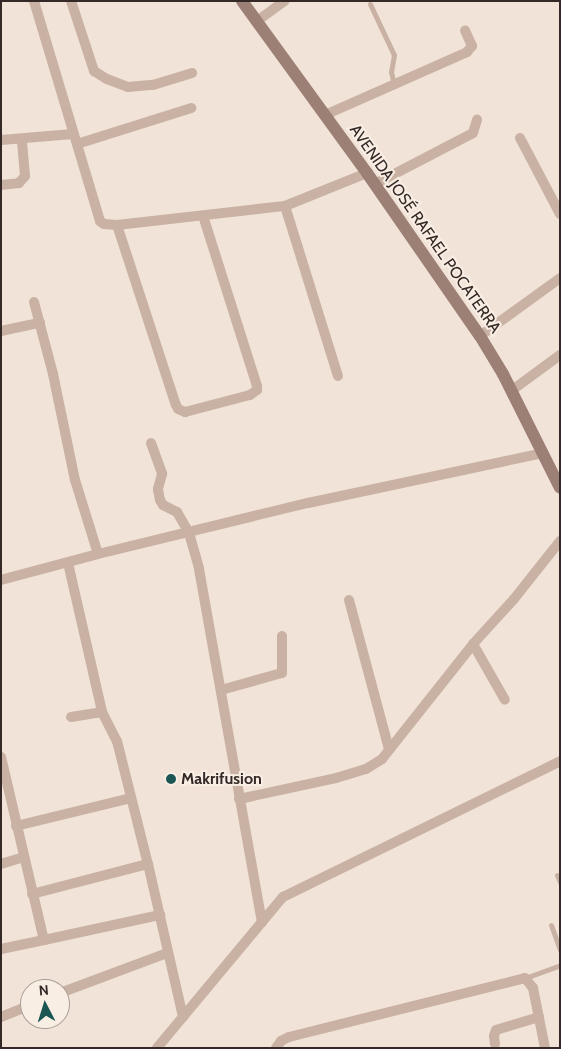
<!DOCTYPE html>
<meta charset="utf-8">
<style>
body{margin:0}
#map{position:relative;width:561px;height:1049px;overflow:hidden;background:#f1e3d8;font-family:Cabin,sans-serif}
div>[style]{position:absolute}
.lane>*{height:5px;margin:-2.5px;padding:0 2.5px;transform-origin:2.5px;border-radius:2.5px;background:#c9b2a4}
.street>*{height:10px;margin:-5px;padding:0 5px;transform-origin:5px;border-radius:5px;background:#c9b2a4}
.secondary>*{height:12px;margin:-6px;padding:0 6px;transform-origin:6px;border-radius:6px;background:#9d8075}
.dots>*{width:14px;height:14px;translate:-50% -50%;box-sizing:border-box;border:2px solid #f9eee4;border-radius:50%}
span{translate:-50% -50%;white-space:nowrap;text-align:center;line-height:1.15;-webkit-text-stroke:4px #f9eee4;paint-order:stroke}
.street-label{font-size:16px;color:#342926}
.poi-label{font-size:16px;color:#342926;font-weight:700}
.left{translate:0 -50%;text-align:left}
.frame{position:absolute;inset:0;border:2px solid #342926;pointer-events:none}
.north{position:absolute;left:20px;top:979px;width:50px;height:50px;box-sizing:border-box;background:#f9eee4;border:1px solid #aa9f98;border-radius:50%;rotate:355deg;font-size:14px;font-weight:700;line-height:20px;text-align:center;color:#342926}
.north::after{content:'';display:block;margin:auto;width:18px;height:22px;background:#1b5655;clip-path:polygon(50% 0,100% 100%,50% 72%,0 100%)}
</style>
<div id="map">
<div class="lane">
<i style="left:370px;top:4px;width:56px;rotate:64.8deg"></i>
<i style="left:394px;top:55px;width:17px;rotate:100deg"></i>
<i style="left:391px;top:72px;width:12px;rotate:76deg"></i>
<i style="left:557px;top:875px;width:8px;rotate:67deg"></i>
<i style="left:551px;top:925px;width:27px;rotate:70deg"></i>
<i style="left:525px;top:978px;width:37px;rotate:-20deg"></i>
</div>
<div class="street">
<i style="left:34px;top:1px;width:230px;rotate:73.3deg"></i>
<i style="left:100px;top:221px;width:5px;rotate:37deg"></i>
<i style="left:104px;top:224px;width:13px;rotate:4deg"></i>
<i style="left:117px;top:225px;width:169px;rotate:-6.5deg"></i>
<i style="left:285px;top:206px;width:88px;rotate:-21.9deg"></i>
<i style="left:71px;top:1px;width:74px;rotate:71.8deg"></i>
<i style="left:94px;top:71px;width:15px;rotate:32deg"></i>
<i style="left:107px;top:79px;width:22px;rotate:21deg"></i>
<i style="left:128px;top:87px;width:25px;rotate:-5deg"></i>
<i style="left:153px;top:85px;width:41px;rotate:-17.1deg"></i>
<i style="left:257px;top:21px;width:34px;rotate:-36deg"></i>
<i style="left:325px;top:115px;width:155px;rotate:-23.9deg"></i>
<i style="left:467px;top:52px;width:8px;rotate:-50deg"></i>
<i style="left:472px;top:46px;width:17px;rotate:-114deg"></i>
<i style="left:520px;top:138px;width:86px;rotate:62.2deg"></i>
<i style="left:1px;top:140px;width:72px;rotate:-4.8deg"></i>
<i style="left:77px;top:144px;width:120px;rotate:-17.5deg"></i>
<i style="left:375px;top:184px;width:110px;rotate:-27.5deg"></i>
<i style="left:473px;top:133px;width:14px;rotate:-73deg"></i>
<i style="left:1px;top:185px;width:18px;rotate:-6deg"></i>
<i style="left:19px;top:183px;width:9px;rotate:-49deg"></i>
<i style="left:25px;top:176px;width:36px;rotate:-95deg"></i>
<i style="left:285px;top:206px;width:178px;rotate:72.7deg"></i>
<i style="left:117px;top:225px;width:189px;rotate:71.9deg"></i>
<i style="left:176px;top:405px;width:4px;rotate:63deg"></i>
<i style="left:178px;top:409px;width:8px;rotate:23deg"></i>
<i style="left:185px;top:412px;width:67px;rotate:-14.7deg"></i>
<i style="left:250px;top:395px;width:9px;rotate:-36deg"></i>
<i style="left:257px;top:390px;width:4px;rotate:-90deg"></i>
<i style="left:257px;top:386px;width:178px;rotate:-107.6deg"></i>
<i style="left:34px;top:302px;width:74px;rotate:75.2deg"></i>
<i style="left:53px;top:374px;width:108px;rotate:78.3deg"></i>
<i style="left:75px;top:480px;width:77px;rotate:72.7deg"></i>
<i style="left:1px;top:331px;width:40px;rotate:-12deg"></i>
<i style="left:480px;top:336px;width:99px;rotate:-35.9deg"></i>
<i style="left:511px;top:391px;width:61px;rotate:-36.3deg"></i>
<i style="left:151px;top:443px;width:33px;rotate:70deg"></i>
<i style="left:162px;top:474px;width:16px;rotate:105deg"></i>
<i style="left:158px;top:489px;width:11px;rotate:80deg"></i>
<i style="left:160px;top:500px;width:6px;rotate:59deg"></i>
<i style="left:163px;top:505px;width:16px;rotate:27deg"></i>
<i style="left:177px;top:512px;width:24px;rotate:60deg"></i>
<i style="left:189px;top:533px;width:37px;rotate:74deg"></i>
<i style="left:199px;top:569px;width:359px;rotate:79.9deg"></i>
<i style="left:68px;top:563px;width:153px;rotate:77.1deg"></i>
<i style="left:102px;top:712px;width:33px;rotate:63deg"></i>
<i style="left:117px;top:741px;width:127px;rotate:75.9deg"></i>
<i style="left:148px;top:864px;width:157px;rotate:77.1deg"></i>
<i style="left:1px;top:580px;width:100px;rotate:-15deg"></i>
<i style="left:98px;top:554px;width:216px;rotate:-13.7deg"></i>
<i style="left:308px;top:503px;width:240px;rotate:-12deg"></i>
<i style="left:349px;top:600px;width:154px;rotate:75deg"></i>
<i style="left:473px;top:644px;width:64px;rotate:60.3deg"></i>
<i style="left:221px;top:690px;width:63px;rotate:-15.6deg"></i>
<i style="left:282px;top:673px;width:37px;rotate:-90deg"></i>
<i style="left:71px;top:717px;width:31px;rotate:-9deg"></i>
<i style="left:1px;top:757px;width:188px;rotate:76.8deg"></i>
<i style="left:44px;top:940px;width:119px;rotate:-12.2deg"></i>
<i style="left:239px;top:799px;width:99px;rotate:-12.2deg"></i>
<i style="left:336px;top:778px;width:31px;rotate:-17deg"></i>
<i style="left:366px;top:769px;width:19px;rotate:-32deg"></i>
<i style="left:382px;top:759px;width:147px;rotate:-51.6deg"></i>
<i style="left:473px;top:644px;width:61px;rotate:-47.7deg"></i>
<i style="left:514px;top:599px;width:74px;rotate:-51.6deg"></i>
<i style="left:16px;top:826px;width:118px;rotate:-13.7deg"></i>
<i style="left:1px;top:864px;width:24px;rotate:-17deg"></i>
<i style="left:32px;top:894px;width:120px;rotate:-14.5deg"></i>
<i style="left:1px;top:949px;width:44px;rotate:-11.8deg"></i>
<i style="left:60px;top:993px;width:114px;rotate:-20.5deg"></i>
<i style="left:1px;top:1017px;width:31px;rotate:-22deg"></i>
<i style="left:495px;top:1044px;width:8px;rotate:-97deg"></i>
<i style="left:494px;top:1036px;width:6px;rotate:-72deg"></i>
<i style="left:496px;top:1030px;width:45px;rotate:-16.8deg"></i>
<i style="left:157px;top:1048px;width:197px;rotate:-50.2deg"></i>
<i style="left:283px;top:897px;width:309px;rotate:-26.1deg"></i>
<i style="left:276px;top:1048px;width:9px;rotate:-54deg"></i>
<i style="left:281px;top:1041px;width:9px;rotate:-27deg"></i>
<i style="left:289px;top:1037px;width:243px;rotate:-14deg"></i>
<i style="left:525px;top:978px;width:13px;rotate:51deg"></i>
<i style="left:533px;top:988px;width:61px;rotate:78.7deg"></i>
</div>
<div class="secondary">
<i style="left:242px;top:1px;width:213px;rotate:54deg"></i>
<i style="left:367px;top:173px;width:198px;rotate:55.3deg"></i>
<i style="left:480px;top:336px;width:44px;rotate:58.8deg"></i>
<i style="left:503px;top:374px;width:127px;rotate:63.4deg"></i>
</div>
<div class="dots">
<i style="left:171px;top:779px;background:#1b5655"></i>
</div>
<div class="street-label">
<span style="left:425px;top:229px;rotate:55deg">AVENIDA JOSÉ RAFAEL POCATERRA</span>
</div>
<div class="poi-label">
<span class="left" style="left:181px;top:779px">Makrifusion</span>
</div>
<div class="frame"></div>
<div class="north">N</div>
</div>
